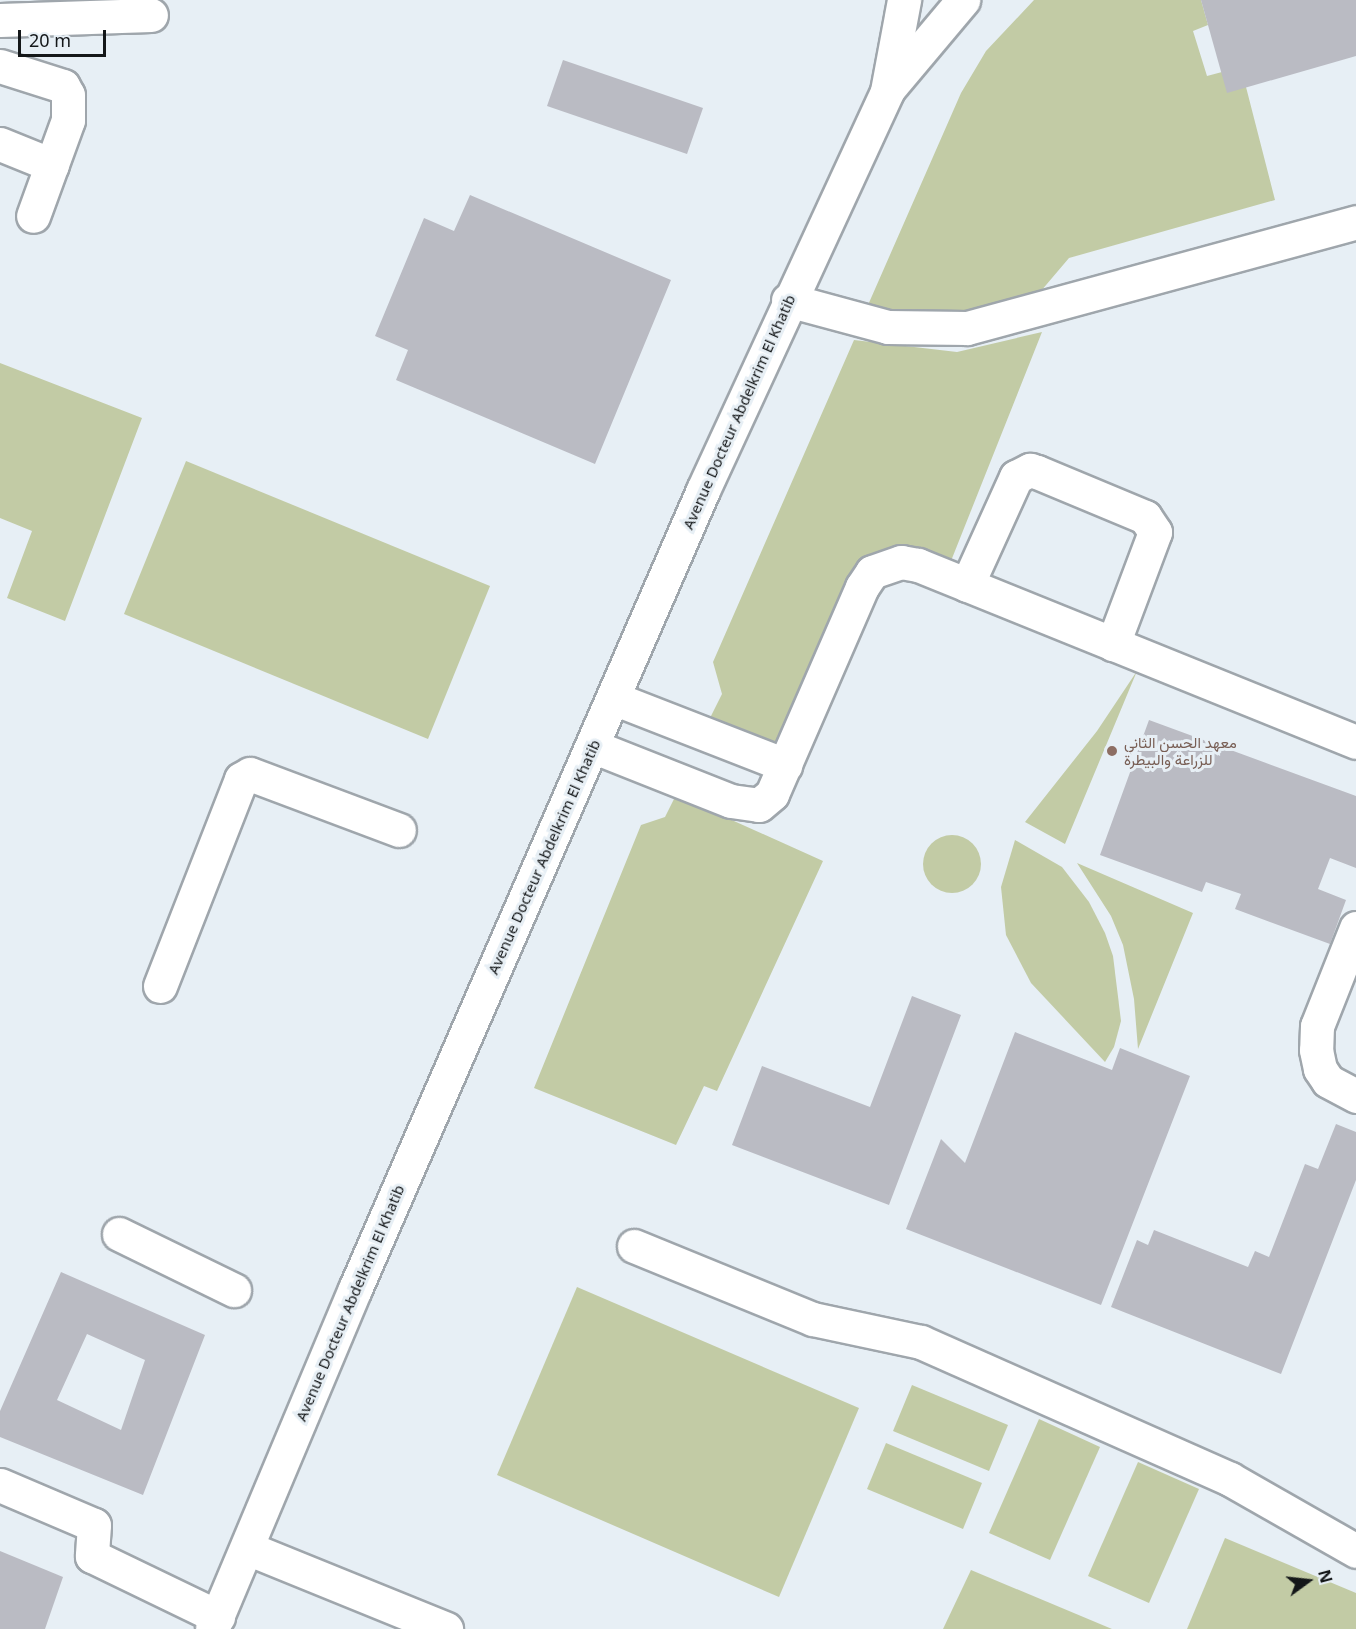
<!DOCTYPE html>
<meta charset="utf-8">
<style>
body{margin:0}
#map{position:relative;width:1356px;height:1629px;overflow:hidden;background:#e7eff5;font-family:"Noto Sans",Vazirmatn,sans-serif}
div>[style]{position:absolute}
.green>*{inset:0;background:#c2cba5}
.round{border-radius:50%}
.building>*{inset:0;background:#babbc3}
.roads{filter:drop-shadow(2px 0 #9fa6ac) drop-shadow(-2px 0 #9fa6ac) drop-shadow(0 2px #9fa6ac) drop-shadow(0 -2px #9fa6ac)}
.minor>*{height:33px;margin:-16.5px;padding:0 16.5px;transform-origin:16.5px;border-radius:16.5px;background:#fff}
.dots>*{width:16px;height:16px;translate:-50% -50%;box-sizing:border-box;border:3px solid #e7eff5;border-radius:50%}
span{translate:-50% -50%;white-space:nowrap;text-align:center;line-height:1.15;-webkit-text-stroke:6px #e7eff5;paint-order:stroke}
.street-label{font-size:15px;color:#141719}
.education-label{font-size:15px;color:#785e54}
.left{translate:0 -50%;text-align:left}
.north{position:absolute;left:1278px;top:1551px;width:60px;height:60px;-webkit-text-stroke:4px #e7eff5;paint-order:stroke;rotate:75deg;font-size:16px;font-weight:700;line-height:24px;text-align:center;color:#141719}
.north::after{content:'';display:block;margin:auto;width:21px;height:27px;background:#141719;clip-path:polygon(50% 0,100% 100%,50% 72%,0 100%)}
.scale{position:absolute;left:18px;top:30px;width:88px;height:27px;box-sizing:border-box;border:3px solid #141719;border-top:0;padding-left:8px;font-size:18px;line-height:21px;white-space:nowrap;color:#141719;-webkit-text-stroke:4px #e7eff5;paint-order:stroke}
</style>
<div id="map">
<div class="green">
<i style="clip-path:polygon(1034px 0,1201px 0,1208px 25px,1193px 31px,1207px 76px,1222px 72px,1246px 87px,1275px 200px,1069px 258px,1035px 298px,932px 322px,868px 305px,961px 93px,986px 51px)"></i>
<i style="clip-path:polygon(1042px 332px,949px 566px,903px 548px,892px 547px,879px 554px,781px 742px,770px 743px,710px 718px,722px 694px,713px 662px,854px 340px,957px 352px)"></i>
<i style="clip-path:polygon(0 363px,142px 418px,65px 621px,7px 598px,32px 531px,0 518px)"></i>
<i style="clip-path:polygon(186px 461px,490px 586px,428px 739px,124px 614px)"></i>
<i style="clip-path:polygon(1137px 671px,1065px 844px,1025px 822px,1097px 731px)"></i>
<i style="clip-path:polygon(676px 795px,823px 861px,717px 1091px,704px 1086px,676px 1145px,534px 1088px,641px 825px,665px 817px)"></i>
<i class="round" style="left:923px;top:835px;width:58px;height:58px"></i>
<i style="clip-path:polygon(1015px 840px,1062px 867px,1089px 902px,1105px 933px,1113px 956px,1121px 1021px,1114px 1047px,1105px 1062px,1031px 983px,1006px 935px,1001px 887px)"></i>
<i style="clip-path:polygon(1077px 863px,1193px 913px,1138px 1049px,1134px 999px,1123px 945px,1111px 916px)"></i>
<i style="clip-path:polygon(577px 1287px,859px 1408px,779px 1597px,497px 1475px)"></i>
<i style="clip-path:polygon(912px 1385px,1008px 1425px,989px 1471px,893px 1431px)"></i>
<i style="clip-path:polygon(1039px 1419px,1100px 1447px,1050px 1560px,989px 1533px)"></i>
<i style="clip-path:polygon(886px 1443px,982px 1483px,963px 1529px,867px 1489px)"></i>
<i style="clip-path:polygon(1138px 1462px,1199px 1489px,1149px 1603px,1088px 1576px)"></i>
<i style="clip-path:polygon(1225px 1538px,1356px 1593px,1356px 1629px,1187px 1629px)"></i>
<i style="clip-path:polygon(971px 1570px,1112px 1629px,943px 1629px)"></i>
</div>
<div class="building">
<i style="clip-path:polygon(1201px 0,1356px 0,1356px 56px,1227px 93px)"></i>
<i style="clip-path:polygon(563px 60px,703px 108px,687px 154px,547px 106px)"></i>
<i style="clip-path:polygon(470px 195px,671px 280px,595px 464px,396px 380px,408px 350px,375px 336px,424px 218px,454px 231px)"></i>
<i style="clip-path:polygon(1149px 720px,1356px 796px,1356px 868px,1330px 858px,1318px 889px,1346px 900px,1330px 944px,1235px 909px,1241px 894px,1206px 882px,1202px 892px,1100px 855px)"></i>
<i style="clip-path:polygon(912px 996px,961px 1015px,889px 1205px,732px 1145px,762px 1066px,870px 1107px)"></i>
<i style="clip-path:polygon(1015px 1032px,1112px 1070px,1120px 1048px,1190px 1076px,1101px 1305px,906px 1229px,941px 1139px,965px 1163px)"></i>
<i style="clip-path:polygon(1336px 1124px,1356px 1132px,1356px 1180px,1281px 1374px,1111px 1307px,1137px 1240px,1148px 1245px,1154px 1230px,1248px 1267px,1255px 1251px,1269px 1257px,1305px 1164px,1318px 1169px)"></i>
<i style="clip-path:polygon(evenodd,61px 1272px,205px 1335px,143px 1495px,0 1437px,0 1411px,61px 1272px,87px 1334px,145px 1360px,121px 1430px,57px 1400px,87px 1334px)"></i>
<i style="clip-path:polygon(0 1551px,63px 1577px,45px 1629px,0 1629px)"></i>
</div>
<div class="roads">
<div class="minor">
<i style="left:0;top:20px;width:151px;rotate:-1.9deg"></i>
<i style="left:0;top:66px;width:66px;rotate:17.6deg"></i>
<i style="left:63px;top:86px;width:10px;rotate:61deg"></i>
<i style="left:68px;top:95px;width:25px;rotate:90deg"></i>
<i style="left:68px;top:120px;width:102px;rotate:110deg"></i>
<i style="left:890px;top:87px;width:114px;rotate:-50deg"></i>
<i style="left:0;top:144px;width:56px;rotate:22deg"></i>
<i style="left:788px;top:300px;width:104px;rotate:15.1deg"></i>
<i style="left:888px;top:327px;width:79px;rotate:0.7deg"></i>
<i style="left:967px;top:328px;width:403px;rotate:-15.2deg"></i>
<i style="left:967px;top:585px;width:119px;rotate:-65.6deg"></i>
<i style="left:1016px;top:477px;width:16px;rotate:-27deg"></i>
<i style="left:1030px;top:470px;width:7px;rotate:16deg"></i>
<i style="left:1037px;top:472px;width:117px;rotate:22.6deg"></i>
<i style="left:1145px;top:517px;width:18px;rotate:56deg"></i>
<i style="left:1155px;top:532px;width:120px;rotate:110.6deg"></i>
<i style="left:613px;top:698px;width:185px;rotate:21.3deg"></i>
<i style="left:592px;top:746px;width:149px;rotate:21.6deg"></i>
<i style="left:731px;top:801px;width:28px;rotate:8deg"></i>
<i style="left:759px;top:805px;width:17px;rotate:-40deg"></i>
<i style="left:772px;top:794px;width:226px;rotate:-66.5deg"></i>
<i style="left:862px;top:587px;width:18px;rotate:-56deg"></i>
<i style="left:872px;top:572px;width:31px;rotate:-19deg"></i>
<i style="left:901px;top:562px;width:17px;rotate:10deg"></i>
<i style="left:918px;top:565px;width:472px;rotate:22deg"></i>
<i style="left:1356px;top:928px;width:105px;rotate:111.7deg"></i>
<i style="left:1317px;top:1026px;width:24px;rotate:92deg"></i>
<i style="left:1316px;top:1050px;width:19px;rotate:78deg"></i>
<i style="left:1320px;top:1069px;width:14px;rotate:56deg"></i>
<i style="left:1328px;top:1081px;width:32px;rotate:28deg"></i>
<i style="left:160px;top:986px;width:222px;rotate:-68.6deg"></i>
<i style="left:241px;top:779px;width:10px;rotate:-29deg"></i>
<i style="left:250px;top:774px;width:159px;rotate:20.6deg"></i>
<i style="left:119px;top:1234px;width:128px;rotate:26deg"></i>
<i style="left:634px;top:1246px;width:193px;rotate:22.2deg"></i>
<i style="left:813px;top:1319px;width:110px;rotate:12deg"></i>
<i style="left:921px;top:1342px;width:338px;rotate:23.9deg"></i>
<i style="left:1230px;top:1479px;width:145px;rotate:29.7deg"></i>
<i style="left:0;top:1485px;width:102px;rotate:23.1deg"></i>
<i style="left:94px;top:1525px;width:31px;rotate:94deg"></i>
<i style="left:92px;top:1556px;width:140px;rotate:25.8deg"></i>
<i style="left:247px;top:1548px;width:215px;rotate:22.1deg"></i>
<i style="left:212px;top:1629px;width:369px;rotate:-67.2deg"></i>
<i style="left:355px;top:1289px;width:871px;rotate:-66.46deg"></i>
<i style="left:703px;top:490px;width:439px;rotate:-65.2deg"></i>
<i style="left:887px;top:91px;width:93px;rotate:-79.4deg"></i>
</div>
</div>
<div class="dots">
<i style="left:1112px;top:751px;background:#8d6e63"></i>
</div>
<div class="street-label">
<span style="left:739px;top:412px;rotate:-66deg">Avenue Docteur Abdelkrim El Khatib</span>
<span style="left:544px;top:857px;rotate:-66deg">Avenue Docteur Abdelkrim El Khatib</span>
<span style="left:350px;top:1303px;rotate:-67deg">Avenue Docteur Abdelkrim El Khatib</span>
</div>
<div class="education-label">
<span class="left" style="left:1124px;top:751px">معهد الحسن الثاني<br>للزراعة والبيطرة</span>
</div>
<div class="north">N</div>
<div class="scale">20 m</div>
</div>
